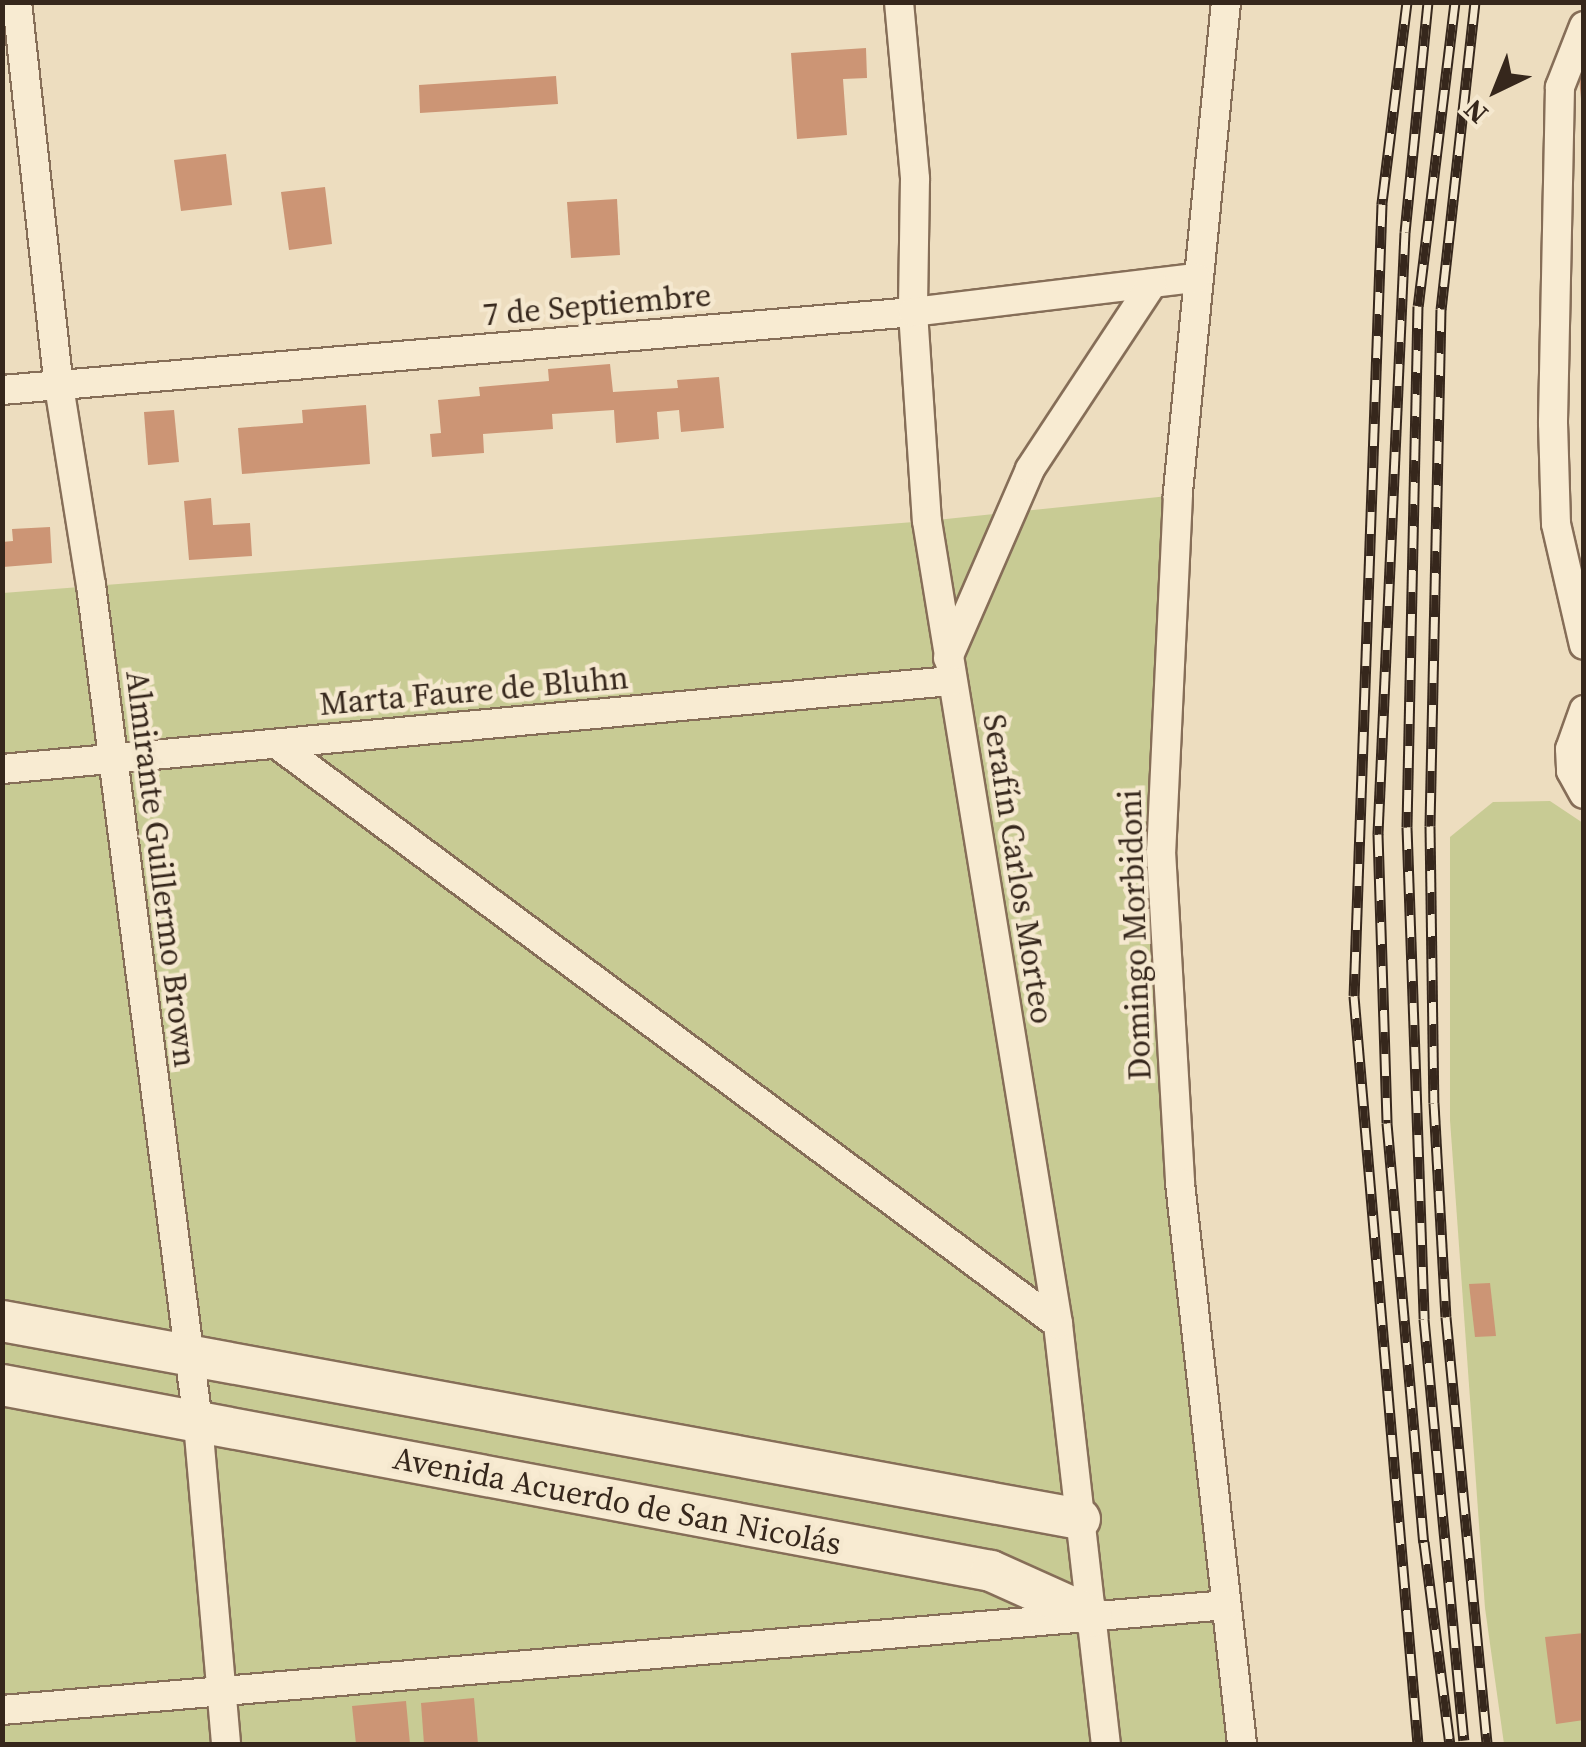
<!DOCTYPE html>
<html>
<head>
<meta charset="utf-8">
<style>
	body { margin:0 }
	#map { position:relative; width:1586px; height:1747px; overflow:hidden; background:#edddbf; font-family:"Source Serif 4",serif }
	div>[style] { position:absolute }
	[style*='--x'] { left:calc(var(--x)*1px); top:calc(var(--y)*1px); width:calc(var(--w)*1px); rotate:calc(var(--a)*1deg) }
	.green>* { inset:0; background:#c8cb94 }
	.building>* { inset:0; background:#cc9575 }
	.roads { filter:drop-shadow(2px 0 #866e58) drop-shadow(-2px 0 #866e58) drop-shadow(0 2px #866e58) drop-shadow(0 -2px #866e58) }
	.street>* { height:28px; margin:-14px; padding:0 14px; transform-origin:14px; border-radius:14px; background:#f8ebd2 }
	.secondary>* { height:40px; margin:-20px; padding:0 20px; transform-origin:20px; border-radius:20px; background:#f8ebd2 }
	.rail>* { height:11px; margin-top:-5.5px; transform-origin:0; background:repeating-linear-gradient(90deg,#f5e8cf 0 22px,#36271c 0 44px); box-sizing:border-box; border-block:2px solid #36271c }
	span { translate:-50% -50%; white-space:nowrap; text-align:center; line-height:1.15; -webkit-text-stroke:9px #f5e8cf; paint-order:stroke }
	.street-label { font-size:32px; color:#36271c }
	.frame { position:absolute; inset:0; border:5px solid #36271c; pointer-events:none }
	.north { position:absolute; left:1446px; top:40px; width:100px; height:100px; -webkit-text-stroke:8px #f5e8cf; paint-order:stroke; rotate:223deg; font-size:28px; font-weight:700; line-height:40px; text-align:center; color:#36271c }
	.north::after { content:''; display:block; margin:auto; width:35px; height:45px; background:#36271c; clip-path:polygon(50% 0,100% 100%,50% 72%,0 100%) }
</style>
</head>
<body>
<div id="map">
	<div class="green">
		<i style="clip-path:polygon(1178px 495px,1161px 852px,1242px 1744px,3px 1744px,3px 593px,927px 521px)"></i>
		<i style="clip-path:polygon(1550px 801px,1583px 823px,1583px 1744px,1504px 1744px,1485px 1608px,1450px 1120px,1450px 837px,1493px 802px)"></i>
	</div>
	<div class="building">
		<i style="clip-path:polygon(866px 48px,867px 78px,843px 79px,847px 135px,797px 139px,791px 53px)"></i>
		<i style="clip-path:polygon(1584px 66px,1584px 99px,1581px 99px,1578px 67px)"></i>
		<i style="clip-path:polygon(556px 76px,558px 104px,420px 113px,419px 85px)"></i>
		<i style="clip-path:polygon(226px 154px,232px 205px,181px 211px,174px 160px)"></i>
		<i style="clip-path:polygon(325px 187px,332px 244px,289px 250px,281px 192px)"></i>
		<i style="clip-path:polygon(617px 199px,620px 255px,571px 258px,567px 202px)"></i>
		<i style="clip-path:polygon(610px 364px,613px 392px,678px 388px,677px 380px,719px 377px,724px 428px,681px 432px,679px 410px,657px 412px,659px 439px,616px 443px,614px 410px,552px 414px,553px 429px,483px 434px,484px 453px,432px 457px,430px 434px,441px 433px,438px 400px,480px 396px,479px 387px,549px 381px,548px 369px)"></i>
		<i style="clip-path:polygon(366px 405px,370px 464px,242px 474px,238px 428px,303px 423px,302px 410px)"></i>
		<i style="clip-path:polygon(174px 410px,179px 462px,148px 465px,144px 412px)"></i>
		<i style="clip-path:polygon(211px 498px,213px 525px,250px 523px,252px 556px,189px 560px,184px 501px)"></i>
		<i style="clip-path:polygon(50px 527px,52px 563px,3px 567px,2px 542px,13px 541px,12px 529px)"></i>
		<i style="clip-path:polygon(1490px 1283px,1496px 1336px,1475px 1337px,1469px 1284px)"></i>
		<i style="clip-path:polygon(1584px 1633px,1584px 1720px,1556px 1724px,1545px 1637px)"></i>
		<i style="clip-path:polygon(474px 1698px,478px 1744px,424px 1744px,421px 1703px)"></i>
		<i style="clip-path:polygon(406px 1701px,410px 1744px,356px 1744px,352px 1706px)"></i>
	</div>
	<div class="roads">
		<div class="street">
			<i style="--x:17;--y:2;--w:386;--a:83.8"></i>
			<i style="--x:59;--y:386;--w:202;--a:80.9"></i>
			<i style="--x:91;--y:585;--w:845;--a:82.72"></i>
			<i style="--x:198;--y:1423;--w:322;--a:85"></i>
			<i style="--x:899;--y:2;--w:178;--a:84.8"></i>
			<i style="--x:915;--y:179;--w:133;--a:90.9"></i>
			<i style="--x:913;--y:312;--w:209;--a:86.2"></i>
			<i style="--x:927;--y:521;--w:814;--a:80.73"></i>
			<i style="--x:1058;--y:1324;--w:423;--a:83.5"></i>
			<i style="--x:1226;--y:2;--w:495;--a:95.6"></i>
			<i style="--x:1178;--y:495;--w:356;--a:92.7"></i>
			<i style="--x:1161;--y:851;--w:333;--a:86.7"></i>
			<i style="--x:1180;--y:1183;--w:564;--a:83.69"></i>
			<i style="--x:1584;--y:26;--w:66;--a:111.5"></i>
			<i style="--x:1560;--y:87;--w:336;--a:91.2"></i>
			<i style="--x:1553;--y:423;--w:101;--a:88.3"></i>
			<i style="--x:1556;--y:524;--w:124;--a:77"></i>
			<i style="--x:2;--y:390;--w:914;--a:-4.89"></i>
			<i style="--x:913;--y:312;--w:285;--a:-6.9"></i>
			<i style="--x:948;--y:658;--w:206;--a:-66.5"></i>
			<i style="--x:1030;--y:469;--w:222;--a:-56.6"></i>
			<i style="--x:1584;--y:710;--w:41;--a:109.7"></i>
			<i style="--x:1570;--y:749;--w:22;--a:87"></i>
			<i style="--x:1571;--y:771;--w:26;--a:61"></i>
			<i style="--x:278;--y:745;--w:971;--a:36.59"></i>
			<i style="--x:2;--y:769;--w:953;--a:-5.3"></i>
			<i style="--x:2;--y:1710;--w:1228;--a:-4.9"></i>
		</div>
		<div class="secondary">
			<i style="--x:2;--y:1321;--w:1096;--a:10.41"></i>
			<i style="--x:2;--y:1385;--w:1006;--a:10.65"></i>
			<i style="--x:991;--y:1571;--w:110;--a:24.2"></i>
		</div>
	</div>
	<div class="rail">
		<i style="--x:1407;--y:2;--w:204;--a:97.1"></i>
		<i style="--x:1382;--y:204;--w:792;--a:92.02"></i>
		<i style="--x:1354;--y:996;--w:751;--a:85.11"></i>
		<i style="--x:1428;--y:2;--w:231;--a:95.7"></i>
		<i style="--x:1405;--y:232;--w:603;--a:92.57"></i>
		<i style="--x:1378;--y:834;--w:289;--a:88.2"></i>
		<i style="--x:1387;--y:1123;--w:421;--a:85"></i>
		<i style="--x:1424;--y:1542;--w:204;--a:82.7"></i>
		<i style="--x:1455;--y:2;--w:306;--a:96.9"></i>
		<i style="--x:1418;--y:306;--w:521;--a:91.21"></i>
		<i style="--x:1407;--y:827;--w:492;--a:88"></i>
		<i style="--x:1424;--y:1319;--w:423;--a:84.6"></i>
		<i style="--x:1475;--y:2;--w:309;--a:96.3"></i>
		<i style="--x:1441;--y:309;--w:517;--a:91.22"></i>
		<i style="--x:1430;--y:826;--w:277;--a:89.2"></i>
		<i style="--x:1434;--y:1103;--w:214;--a:86.8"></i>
		<i style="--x:1446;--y:1317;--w:429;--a:84.5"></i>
	</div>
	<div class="street-label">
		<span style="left:597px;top:305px;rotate:-5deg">7 de Septiembre</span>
		<span style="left:474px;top:691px;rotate:-5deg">Marta Faure de Bluhn</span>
		<span style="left:161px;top:869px;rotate:83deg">Almirante Guillermo Brown</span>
		<span style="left:1018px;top:869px;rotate:81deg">Serafín Carlos Morteo</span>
		<span style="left:1135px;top:935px;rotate:-92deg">Domingo Morbidoni</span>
		<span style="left:617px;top:1501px;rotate:11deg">Avenida Acuerdo de San Nicolás</span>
	</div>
	<div class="frame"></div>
	<div class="north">N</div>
</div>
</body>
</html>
